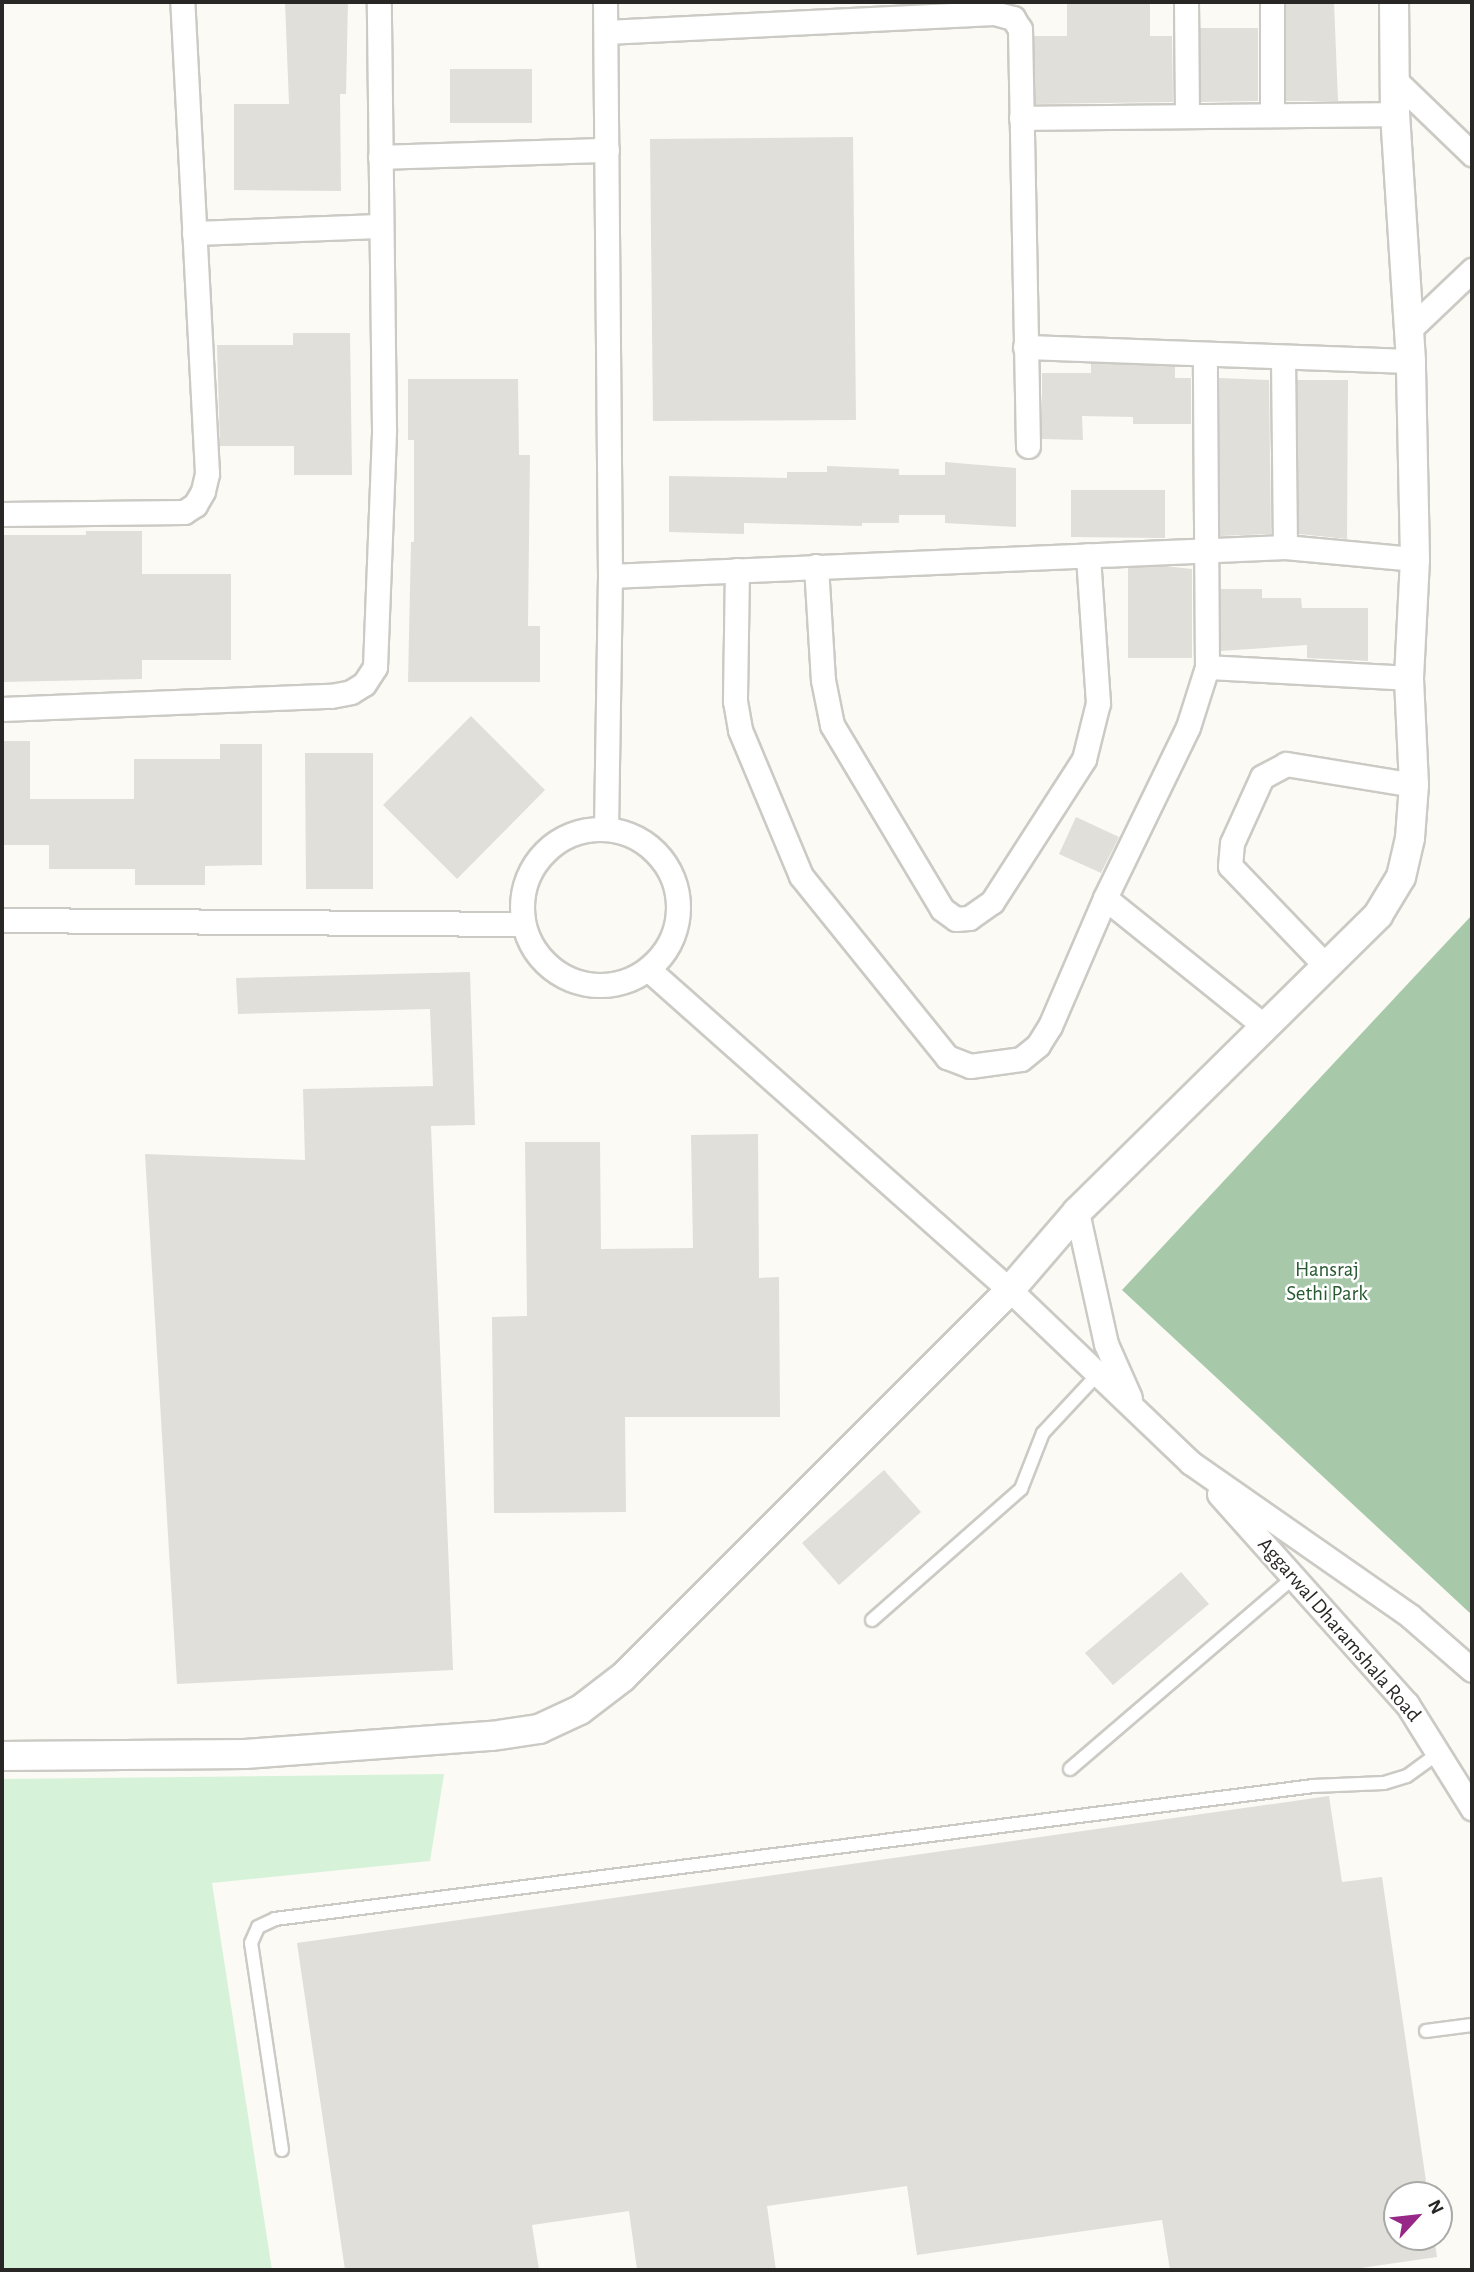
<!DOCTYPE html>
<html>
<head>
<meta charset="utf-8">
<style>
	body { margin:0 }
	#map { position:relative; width:1474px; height:2272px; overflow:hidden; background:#fcfaf4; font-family:"Alegreya Sans",sans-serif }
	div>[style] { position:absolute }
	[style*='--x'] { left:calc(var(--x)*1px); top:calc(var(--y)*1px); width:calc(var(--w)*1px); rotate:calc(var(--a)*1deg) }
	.green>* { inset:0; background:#d6f3d9 }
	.forest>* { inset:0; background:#a7c9aa }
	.building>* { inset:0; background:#e1dfda }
	.roads { filter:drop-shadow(2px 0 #cccac4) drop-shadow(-2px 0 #cccac4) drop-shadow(0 2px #cccac4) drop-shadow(0 -2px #cccac4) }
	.service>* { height:12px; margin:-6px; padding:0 6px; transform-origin:6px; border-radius:6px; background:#fff }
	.minor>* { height:23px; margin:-11.5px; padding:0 11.5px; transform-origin:11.5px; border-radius:11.5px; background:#fff }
	.minor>.ring { margin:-11.5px; padding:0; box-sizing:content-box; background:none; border:23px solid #fff; border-radius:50% }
	.tertiary>* { height:28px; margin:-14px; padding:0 14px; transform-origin:14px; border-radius:14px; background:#fff }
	span { translate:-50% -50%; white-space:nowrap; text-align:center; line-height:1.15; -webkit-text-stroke:5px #fff; paint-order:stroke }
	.park-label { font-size:21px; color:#285a31 }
	.street-label { font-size:21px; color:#282725 }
	.frame { position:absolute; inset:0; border:4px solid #282725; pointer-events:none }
	.north { position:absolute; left:1383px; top:2181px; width:70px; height:70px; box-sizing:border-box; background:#fff; border:2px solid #a9a9a8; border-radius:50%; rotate:63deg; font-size:19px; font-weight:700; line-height:28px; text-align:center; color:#282725 }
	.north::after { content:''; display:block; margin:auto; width:24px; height:32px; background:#972888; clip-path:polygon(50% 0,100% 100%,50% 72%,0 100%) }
</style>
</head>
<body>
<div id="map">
	<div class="green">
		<i style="clip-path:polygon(444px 1774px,430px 1861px,212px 1883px,272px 2270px,2px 2270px,2px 1779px)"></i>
	</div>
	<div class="forest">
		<i style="clip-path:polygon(1472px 915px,1472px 1615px,1122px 1290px)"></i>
	</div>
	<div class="building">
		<i style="clip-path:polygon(285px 2px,348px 2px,346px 94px,340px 94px,341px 191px,234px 190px,234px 104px,289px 104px)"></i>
		<i style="clip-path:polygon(1067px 2px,1150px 2px,1150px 36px,1172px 36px,1173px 102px,1035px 104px,1034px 36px,1067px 36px)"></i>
		<i style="clip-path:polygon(1286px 2px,1334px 2px,1338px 101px,1286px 101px)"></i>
		<i style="clip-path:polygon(1200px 28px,1258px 28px,1258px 101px,1201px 102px)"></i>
		<i style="clip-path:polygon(450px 69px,532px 69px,532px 123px,450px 123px)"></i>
		<i style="clip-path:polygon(853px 137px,856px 420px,653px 421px,650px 139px)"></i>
		<i style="clip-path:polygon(293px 333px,350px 333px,352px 475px,294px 475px,294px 446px,220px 446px,217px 345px,293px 345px)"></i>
		<i style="clip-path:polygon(1091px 363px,1175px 366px,1175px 378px,1191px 378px,1191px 424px,1133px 424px,1133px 417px,1082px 416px,1083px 440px,1042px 439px,1042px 373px,1091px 373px)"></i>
		<i style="clip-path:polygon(1219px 378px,1269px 380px,1271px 534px,1220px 536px)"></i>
		<i style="clip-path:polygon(408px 379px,518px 379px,519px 455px,530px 455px,528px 626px,540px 626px,540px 682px,408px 682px,411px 542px,414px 542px,414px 440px,408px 440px)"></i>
		<i style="clip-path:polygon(1297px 380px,1348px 380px,1347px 539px,1299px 534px)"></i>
		<i style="clip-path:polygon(945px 462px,1016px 468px,1016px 527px,945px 523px,945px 515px,899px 515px,899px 523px,862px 523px,862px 526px,744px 523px,744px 534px,669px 532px,669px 476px,787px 478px,787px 472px,827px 472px,827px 466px,899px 469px,899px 475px,945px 475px)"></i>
		<i style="clip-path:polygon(1071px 490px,1165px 490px,1165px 538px,1071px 537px)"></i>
		<i style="clip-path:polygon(86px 531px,142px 531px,142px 574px,231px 574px,231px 660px,142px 660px,142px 679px,2px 682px,2px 535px,86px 535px)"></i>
		<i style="clip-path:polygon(1165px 566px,1192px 569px,1192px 658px,1128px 658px,1128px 568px)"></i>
		<i style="clip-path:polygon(1221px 589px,1262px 589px,1262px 598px,1301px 598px,1302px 608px,1368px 608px,1368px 661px,1307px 658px,1307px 645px,1221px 651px)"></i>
		<i style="clip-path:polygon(471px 716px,545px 790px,457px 879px,383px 805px)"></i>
		<i style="clip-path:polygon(2px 741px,30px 741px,30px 799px,134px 799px,134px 759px,220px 759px,220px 744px,262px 744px,262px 865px,205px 866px,205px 885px,135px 885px,135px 869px,49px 869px,49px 845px,2px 845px)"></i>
		<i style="clip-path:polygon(305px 753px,373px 753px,373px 889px,306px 889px)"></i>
		<i style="clip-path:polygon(1076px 817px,1119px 837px,1101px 873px,1059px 854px)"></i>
		<i style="clip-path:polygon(470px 972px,475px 1125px,431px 1126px,453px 1670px,177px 1684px,145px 1154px,305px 1160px,303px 1089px,433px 1086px,430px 1009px,238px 1014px,236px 978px)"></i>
		<i style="clip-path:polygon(758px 1134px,759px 1278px,779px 1277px,780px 1417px,625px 1417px,626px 1512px,494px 1513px,492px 1317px,527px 1316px,525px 1142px,600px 1142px,601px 1249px,693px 1248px,691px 1135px)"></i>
		<i style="clip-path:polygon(884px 1470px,921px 1512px,839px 1585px,802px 1543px)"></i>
		<i style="clip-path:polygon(1181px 1572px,1209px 1604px,1113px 1685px,1085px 1653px)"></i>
		<i style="clip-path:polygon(1329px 1796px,1342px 1882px,1382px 1877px,1428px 2195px,1397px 2195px,1397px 2237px,1434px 2237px,1437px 2257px,1347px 2270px,1170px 2270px,1162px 2220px,917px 2255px,907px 2186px,767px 2206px,776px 2270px,637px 2270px,629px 2211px,532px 2225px,539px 2270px,345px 2270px,297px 1943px)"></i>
	</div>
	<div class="roads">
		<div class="service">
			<i style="--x:872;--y:1620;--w:198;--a:-41.3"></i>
			<i style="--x:1021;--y:1489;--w:60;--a:-68.6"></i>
			<i style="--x:1043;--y:1433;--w:81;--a:-47"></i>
			<i style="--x:1070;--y:1769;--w:295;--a:-40.6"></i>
			<i style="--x:1426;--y:2031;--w:46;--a:-7.4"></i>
			<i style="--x:282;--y:2150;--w:209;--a:-98.5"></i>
			<i style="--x:251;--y:1943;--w:17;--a:-66"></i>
			<i style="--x:258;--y:1927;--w:19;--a:-25"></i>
			<i style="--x:275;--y:1919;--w:1046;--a:-7.3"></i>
			<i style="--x:1313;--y:1786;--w:71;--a:-2.4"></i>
			<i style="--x:1384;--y:1783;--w:24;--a:-17"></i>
			<i style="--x:1407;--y:1776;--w:41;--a:-36"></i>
		</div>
		<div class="minor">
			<i style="--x:605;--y:2;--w:574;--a:89.5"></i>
			<i style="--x:610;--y:576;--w:252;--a:90.9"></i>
			<i style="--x:1186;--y:2;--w:111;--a:89.5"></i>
			<i style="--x:606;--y:32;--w:388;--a:-2.8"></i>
			<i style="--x:994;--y:13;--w:20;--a:15"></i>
			<i style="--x:1013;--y:18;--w:13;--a:58"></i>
			<i style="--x:1020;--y:29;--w:417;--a:88.9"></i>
			<i style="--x:1395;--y:80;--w:107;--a:43.9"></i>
			<i style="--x:1272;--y:113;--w:111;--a:-90"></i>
			<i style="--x:1021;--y:118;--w:374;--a:-0.6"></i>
			<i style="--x:380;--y:157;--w:227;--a:-1.8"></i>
			<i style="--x:194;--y:233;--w:186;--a:-2.2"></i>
			<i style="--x:1410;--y:329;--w:86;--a:-43.6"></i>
			<i style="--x:1025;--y:347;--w:386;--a:2.1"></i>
			<i style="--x:1283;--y:357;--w:190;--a:89.4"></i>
			<i style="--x:2;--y:514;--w:182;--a:-0.6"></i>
			<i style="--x:184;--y:512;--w:13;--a:-32"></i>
			<i style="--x:195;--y:505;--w:16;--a:-60"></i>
			<i style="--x:203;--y:491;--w:18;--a:-77"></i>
			<i style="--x:207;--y:473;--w:472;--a:-93"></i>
			<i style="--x:816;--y:566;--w:114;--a:86.5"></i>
			<i style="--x:823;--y:680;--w:46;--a:78.7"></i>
			<i style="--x:832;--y:725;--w:214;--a:59.1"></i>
			<i style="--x:942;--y:909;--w:17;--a:36"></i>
			<i style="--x:956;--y:919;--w:13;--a:-4"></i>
			<i style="--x:969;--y:918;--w:28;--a:-35"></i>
			<i style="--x:992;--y:902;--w:170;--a:-57.2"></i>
			<i style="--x:1084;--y:759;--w:58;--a:-76"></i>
			<i style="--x:1098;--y:703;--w:148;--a:-93.9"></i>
			<i style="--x:737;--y:570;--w:131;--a:90.9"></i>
			<i style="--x:735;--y:701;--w:29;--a:80"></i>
			<i style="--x:740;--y:730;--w:158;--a:67.3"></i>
			<i style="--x:801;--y:876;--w:233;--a:51.1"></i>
			<i style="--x:947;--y:1057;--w:25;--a:21"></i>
			<i style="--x:970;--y:1066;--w:51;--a:-7.8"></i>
			<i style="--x:1021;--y:1059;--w:22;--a:-39"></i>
			<i style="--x:1038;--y:1045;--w:22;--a:-58"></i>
			<i style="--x:1050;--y:1026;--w:139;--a:-66.7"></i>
			<i style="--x:1105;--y:898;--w:190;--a:-64.1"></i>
			<i style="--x:1188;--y:727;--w:63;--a:-72.4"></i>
			<i style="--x:1207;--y:667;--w:313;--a:-90.4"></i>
			<i style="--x:610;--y:576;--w:676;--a:-2.46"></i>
			<i style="--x:1285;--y:547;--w:131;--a:5.3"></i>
			<i style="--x:1207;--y:667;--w:202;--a:3.1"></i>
			<i style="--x:2;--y:709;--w:329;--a:-2.3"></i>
			<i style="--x:331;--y:696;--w:20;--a:-11"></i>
			<i style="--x:351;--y:692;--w:15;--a:-32"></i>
			<i style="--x:364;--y:684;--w:20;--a:-57"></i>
			<i style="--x:375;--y:667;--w:238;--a:-87.8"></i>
			<i style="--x:384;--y:429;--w:427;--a:-90.7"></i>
			<i class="ring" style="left:522px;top:829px;width:133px;height:133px"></i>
			<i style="--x:1105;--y:898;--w:203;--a:38.8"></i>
			<i style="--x:2;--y:920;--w:521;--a:0.44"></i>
			<i style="--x:1327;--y:967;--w:140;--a:-133.8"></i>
			<i style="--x:1230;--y:866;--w:23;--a:-85"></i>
			<i style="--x:1232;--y:843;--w:72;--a:-65.6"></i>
			<i style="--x:1262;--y:777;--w:27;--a:-28"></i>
			<i style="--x:1286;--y:764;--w:130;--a:9.3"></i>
			<i style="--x:648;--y:969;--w:484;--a:41.6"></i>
			<i style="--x:1010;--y:1290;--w:250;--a:43.7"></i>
			<i style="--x:1191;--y:1463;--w:267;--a:34.9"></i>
			<i style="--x:1410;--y:1616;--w:82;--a:41.1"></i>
			<i style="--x:1077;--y:1212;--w:135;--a:77.6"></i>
			<i style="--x:1106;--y:1344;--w:59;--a:66"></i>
			<i style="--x:1219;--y:1494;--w:282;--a:48.2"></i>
			<i style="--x:1407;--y:1704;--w:123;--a:58"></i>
		</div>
		<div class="tertiary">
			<i style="--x:2;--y:1756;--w:243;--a:-0.5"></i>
			<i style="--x:245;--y:1754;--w:248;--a:-4.2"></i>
			<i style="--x:492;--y:1736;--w:48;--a:-8.5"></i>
			<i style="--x:539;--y:1729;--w:45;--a:-24.9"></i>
			<i style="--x:580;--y:1710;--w:54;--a:-37.5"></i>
			<i style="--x:623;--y:1677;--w:547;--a:-45"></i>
			<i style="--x:1010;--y:1290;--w:103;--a:-49.3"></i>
			<i style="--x:1077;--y:1212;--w:423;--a:-44.6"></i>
			<i style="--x:1378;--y:915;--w:44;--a:-58.8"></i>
			<i style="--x:1401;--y:877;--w:40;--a:-77"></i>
			<i style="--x:1410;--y:838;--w:53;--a:-85.7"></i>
			<i style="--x:1414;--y:785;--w:107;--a:-92.7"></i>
			<i style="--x:1409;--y:678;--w:119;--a:-87.1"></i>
			<i style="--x:1415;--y:559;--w:198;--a:-91.2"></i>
			<i style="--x:1411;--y:361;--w:248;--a:-93.7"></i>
			<i style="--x:1395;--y:114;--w:112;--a:-90.5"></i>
		</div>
	</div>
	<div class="park-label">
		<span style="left:1327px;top:1282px">Hansraj<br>Sethi Park</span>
	</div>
	<div class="street-label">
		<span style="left:1339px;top:1630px;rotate:49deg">Aggarwal Dharamshala Road</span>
	</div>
	<div class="frame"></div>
	<div class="north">N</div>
</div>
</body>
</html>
